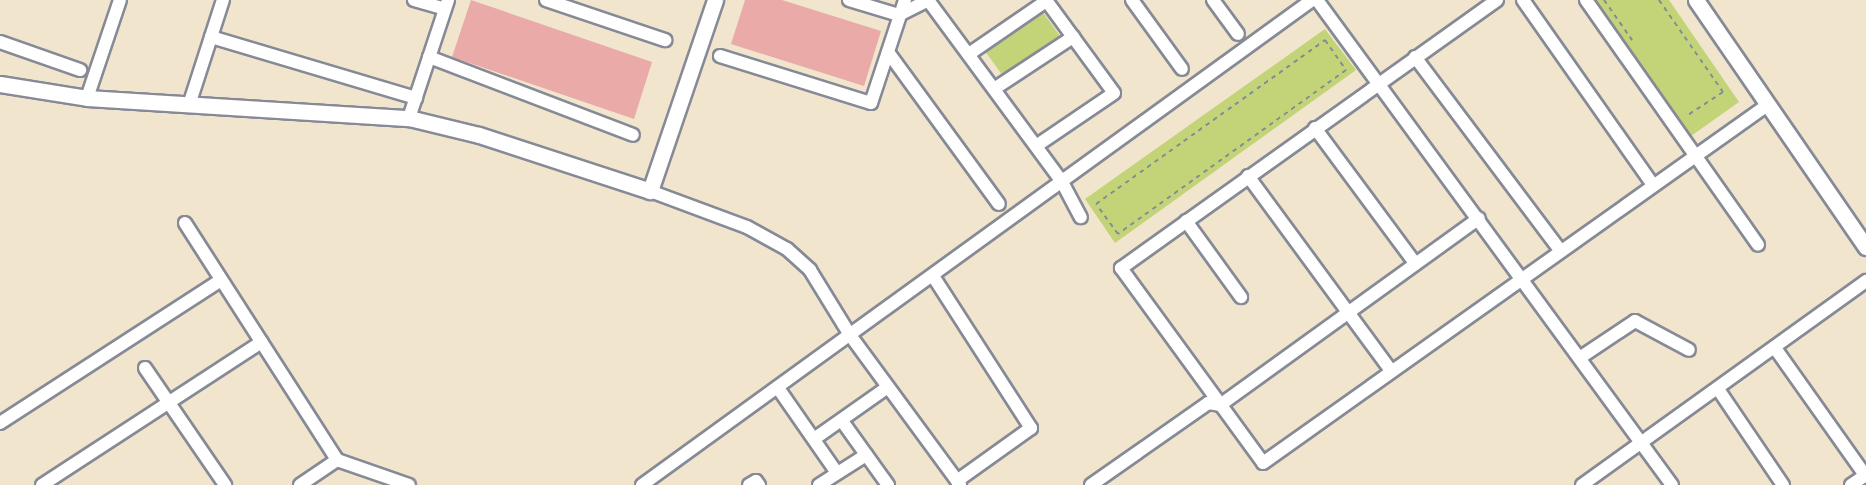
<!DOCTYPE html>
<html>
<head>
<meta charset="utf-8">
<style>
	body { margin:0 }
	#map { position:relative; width:1866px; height:485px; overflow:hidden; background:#f2e5cd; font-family:"Libre Caslon Text",serif }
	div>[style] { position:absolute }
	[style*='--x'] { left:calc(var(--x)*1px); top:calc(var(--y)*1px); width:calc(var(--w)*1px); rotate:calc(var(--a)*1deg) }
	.green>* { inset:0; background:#c2d477 }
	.building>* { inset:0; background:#e9aaa8 }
	.path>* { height:2px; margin-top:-1px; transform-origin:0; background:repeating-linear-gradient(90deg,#868a96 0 4.5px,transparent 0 9px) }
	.roads { filter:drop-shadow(2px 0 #868a96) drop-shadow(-2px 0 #868a96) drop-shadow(0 2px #868a96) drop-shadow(0 -2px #868a96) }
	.minor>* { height:12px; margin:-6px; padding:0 6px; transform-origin:6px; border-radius:6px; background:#fff }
	.tertiary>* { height:15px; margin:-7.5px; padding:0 7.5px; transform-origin:7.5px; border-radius:7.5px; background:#fff }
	span { translate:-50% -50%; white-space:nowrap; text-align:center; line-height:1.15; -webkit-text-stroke:4.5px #f6f6f2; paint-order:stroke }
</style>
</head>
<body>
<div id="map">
	<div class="green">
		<i style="clip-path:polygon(1595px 0,1669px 0,1739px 102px,1691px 136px)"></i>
		<i style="clip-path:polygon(1042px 11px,1060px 36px,1003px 76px,985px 51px)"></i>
		<i style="clip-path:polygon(1325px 29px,1356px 70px,1115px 243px,1085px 199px)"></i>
	</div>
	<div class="building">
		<i style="clip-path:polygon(471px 0,652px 62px,634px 119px,452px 57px)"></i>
		<i style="clip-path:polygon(745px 0,782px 0,881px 31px,864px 86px,731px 44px)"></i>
	</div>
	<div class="path">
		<i style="--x:1604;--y:0;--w:49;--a:55"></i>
		<i style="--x:1659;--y:0;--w:112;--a:55.2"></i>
		<i style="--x:1723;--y:92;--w:45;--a:146.7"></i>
		<i style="--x:1325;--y:40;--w:37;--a:55"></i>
		<i style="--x:1346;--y:70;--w:281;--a:144.3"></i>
		<i style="--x:1118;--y:234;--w:37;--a:-126"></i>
		<i style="--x:1096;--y:204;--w:282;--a:-35.6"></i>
	</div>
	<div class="roads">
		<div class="minor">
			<i style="--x:414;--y:0;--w:32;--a:16"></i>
			<i style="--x:546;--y:0;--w:126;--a:18.6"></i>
			<i style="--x:849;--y:0;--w:52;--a:16.7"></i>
			<i style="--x:899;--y:15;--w:34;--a:-27"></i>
			<i style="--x:928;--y:0;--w:226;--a:53.6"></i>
			<i style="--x:1062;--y:182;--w:40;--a:62"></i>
			<i style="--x:1132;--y:0;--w:85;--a:54.1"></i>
			<i style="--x:1213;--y:0;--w:42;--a:53.7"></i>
			<i style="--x:1317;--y:0;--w:601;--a:53.8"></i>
			<i style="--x:1497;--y:0;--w:462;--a:144.5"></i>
			<i style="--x:1121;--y:268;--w:241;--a:53.9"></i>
			<i style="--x:1263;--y:463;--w:620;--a:-35.36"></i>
			<i style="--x:1523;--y:0;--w:226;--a:54.9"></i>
			<i style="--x:1586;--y:0;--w:299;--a:54.9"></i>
			<i style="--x:211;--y:37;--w:214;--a:16.6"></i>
			<i style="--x:0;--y:42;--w:85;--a:19.3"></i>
			<i style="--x:888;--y:52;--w:188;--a:53.9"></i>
			<i style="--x:969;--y:54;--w:93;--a:-34.5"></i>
			<i style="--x:720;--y:56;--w:158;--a:17.3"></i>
			<i style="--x:871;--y:103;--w:108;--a:-71.7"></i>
			<i style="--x:429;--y:57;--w:218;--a:20.9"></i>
			<i style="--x:1415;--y:57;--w:241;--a:53.1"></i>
			<i style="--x:994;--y:89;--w:95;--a:-33.4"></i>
			<i style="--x:87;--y:98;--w:103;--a:-71.4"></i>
			<i style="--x:190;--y:102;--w:107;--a:-72.1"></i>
			<i style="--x:409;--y:118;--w:124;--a:-71.7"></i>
			<i style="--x:1315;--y:128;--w:168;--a:53.5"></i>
			<i style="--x:1036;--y:146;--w:94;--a:-34.2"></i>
			<i style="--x:1114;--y:93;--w:115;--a:-126.2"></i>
			<i style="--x:1248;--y:176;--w:242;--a:53.7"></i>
			<i style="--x:650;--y:191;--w:103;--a:20.4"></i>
			<i style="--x:747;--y:227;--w:46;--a:28.8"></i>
			<i style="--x:787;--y:249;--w:31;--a:42"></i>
			<i style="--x:810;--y:270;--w:76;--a:58.4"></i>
			<i style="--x:850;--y:335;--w:186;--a:53.7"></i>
			<i style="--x:1186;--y:221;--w:94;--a:54.1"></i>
			<i style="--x:185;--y:223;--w:282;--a:57.3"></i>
			<i style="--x:933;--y:276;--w:181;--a:57.2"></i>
			<i style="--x:1031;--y:428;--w:91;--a:144.4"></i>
			<i style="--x:1775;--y:348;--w:156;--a:54.7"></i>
			<i style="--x:1581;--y:357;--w:65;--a:-33.7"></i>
			<i style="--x:1635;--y:321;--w:61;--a:28.2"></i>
			<i style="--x:145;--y:368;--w:142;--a:55.6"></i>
			<i style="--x:778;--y:388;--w:103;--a:55.2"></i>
			<i style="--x:1718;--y:389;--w:116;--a:55.9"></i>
			<i style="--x:842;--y:421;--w:79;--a:54.3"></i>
			<i style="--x:0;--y:423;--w:263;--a:-32.9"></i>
			<i style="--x:814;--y:439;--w:90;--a:-35.1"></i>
			<i style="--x:42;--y:485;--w:262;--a:-33.1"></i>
			<i style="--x:300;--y:485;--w:45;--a:-34"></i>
			<i style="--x:337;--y:460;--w:76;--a:19.1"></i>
			<i style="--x:642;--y:485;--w:827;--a:-35.9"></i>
			<i style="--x:749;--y:485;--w:8;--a:-30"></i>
			<i style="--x:756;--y:481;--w:5;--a:53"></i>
			<i style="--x:819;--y:485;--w:56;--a:-32.6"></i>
			<i style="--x:1091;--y:485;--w:143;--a:-35"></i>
			<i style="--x:1208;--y:403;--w:12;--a:9"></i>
			<i style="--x:1220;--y:405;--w:319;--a:-35.8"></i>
			<i style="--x:1582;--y:485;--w:350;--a:-35.7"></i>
			<i style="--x:1851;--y:485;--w:18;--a:-34"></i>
		</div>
		<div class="tertiary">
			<i style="--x:1696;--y:0;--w:300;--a:55.5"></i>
			<i style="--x:0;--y:84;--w:88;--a:9.1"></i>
			<i style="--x:87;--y:98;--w:323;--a:3.6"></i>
			<i style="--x:409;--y:118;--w:72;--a:13.7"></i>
			<i style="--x:479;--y:135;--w:180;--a:18.1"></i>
			<i style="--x:650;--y:191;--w:202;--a:-71.2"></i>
		</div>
	</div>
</div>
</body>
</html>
